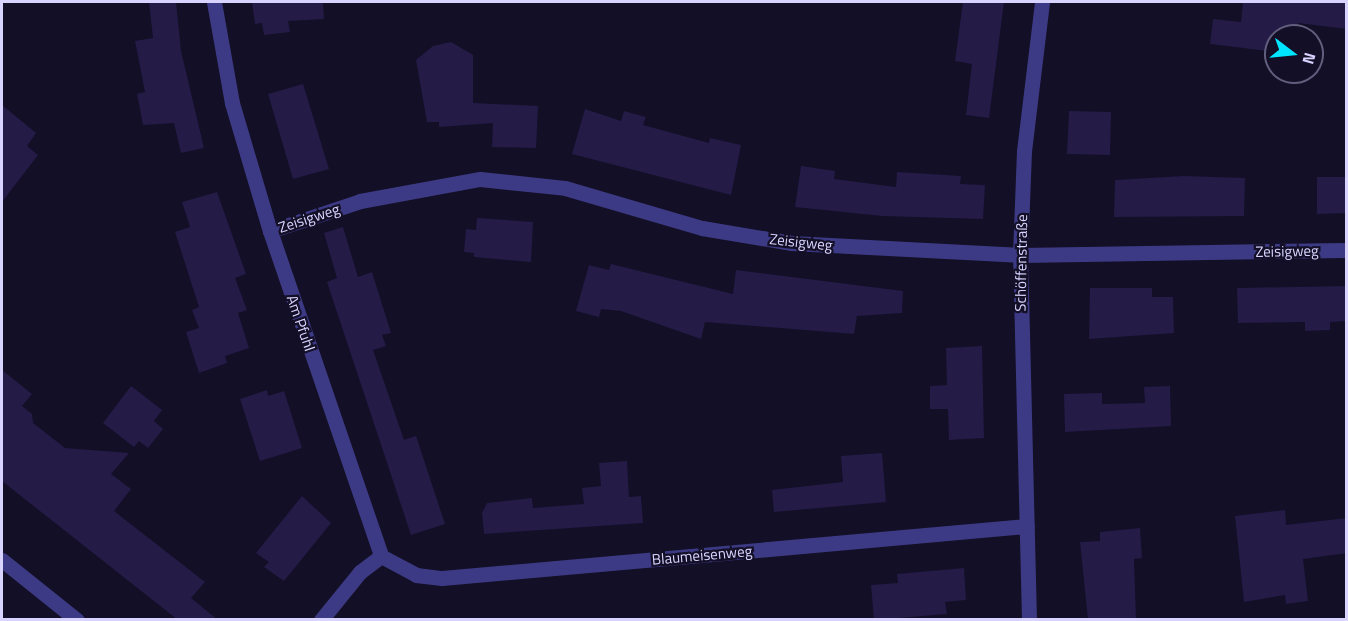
<!DOCTYPE html>
<html>
<head>
<meta charset="utf-8">
<style>
	body { margin:0 }
	#map { position:relative; width:1348px; height:621px; overflow:hidden; background:#130f26; font-family:"Titillium Web",sans-serif }
	div>[style] { position:absolute }
	[style*='--x'] { left:calc(var(--x)*1px); top:calc(var(--y)*1px); width:calc(var(--w)*1px); rotate:calc(var(--a)*1deg) }
	.building>* { inset:0; background:#241b47 }
	.minor>* { height:15px; margin:-7.5px; padding:0 7.5px; transform-origin:7.5px; border-radius:7.5px; background:#3d3a85 }
	span { translate:-50% -50%; white-space:nowrap; text-align:center; line-height:1.15; -webkit-text-stroke:4.5px #130f26; paint-order:stroke }
	.street-label { font-size:15px; color:#d9d4ff }
	.frame { position:absolute; inset:0; border:3px solid #d9d4ff; pointer-events:none }
	.north { position:absolute; left:1264px; top:24px; width:60px; height:60px; box-sizing:border-box; background:#130f26; border:2px solid #625e7d; border-radius:50%; rotate:106deg; font-size:16px; font-weight:700; line-height:24px; text-align:center; color:#d9d4ff }
	.north::after { content:''; display:block; margin:auto; width:21px; height:27px; background:#00e5ff; clip-path:polygon(50% 0,100% 100%,50% 72%,0 100%) }
</style>
</head>
<body>
<div id="map">
	<div class="building">
		<i style="clip-path:polygon(149px 2px,176px 2px,181px 51px,204px 148px,181px 153px,174px 123px,143px 125px,137px 94px,145px 92px,135px 41px,153px 38px)"></i>
		<i style="clip-path:polygon(252px 2px,323px 2px,324px 19px,288px 21px,290px 32px,264px 35px,262px 23px,255px 24px)"></i>
		<i style="clip-path:polygon(963px 2px,1004px 2px,989px 118px,966px 115px,972px 64px,955px 61px)"></i>
		<i style="clip-path:polygon(1243px 2px,1347px 2px,1347px 29px,1298px 23px,1297px 36px,1276px 36px,1276px 52px,1210px 44px,1213px 19px,1241px 22px)"></i>
		<i style="clip-path:polygon(451px 42px,473px 55px,473px 103px,538px 106px,536px 148px,492px 147px,493px 123px,439px 127px,439px 122px,427px 122px,416px 60px,433px 46px)"></i>
		<i style="clip-path:polygon(303px 84px,329px 169px,293px 179px,268px 94px)"></i>
		<i style="clip-path:polygon(2px 105px,36px 133px,27px 146px,38px 155px,2px 202px)"></i>
		<i style="clip-path:polygon(585px 109px,621px 121px,624px 111px,646px 117px,643px 125px,709px 143px,710px 138px,741px 145px,731px 195px,572px 154px)"></i>
		<i style="clip-path:polygon(1069px 111px,1111px 112px,1110px 155px,1067px 154px)"></i>
		<i style="clip-path:polygon(801px 166px,835px 171px,834px 179px,896px 187px,897px 172px,961px 176px,960px 184px,985px 185px,983px 219px,882px 216px,795px 207px)"></i>
		<i style="clip-path:polygon(1184px 176px,1245px 178px,1244px 216px,1114px 217px,1115px 180px)"></i>
		<i style="clip-path:polygon(1317px 177px,1347px 177px,1347px 213px,1317px 214px)"></i>
		<i style="clip-path:polygon(217px 192px,246px 274px,235px 278px,247px 310px,238px 313px,249px 348px,225px 356px,227px 363px,199px 373px,186px 332px,199px 328px,192px 310px,199px 307px,175px 232px,190px 227px,182px 202px)"></i>
		<i style="clip-path:polygon(477px 218px,533px 222px,531px 262px,474px 257px,474px 253px,464px 252px,466px 229px,476px 230px)"></i>
		<i style="clip-path:polygon(343px 227px,358px 277px,372px 272px,391px 333px,382px 335px,386px 346px,373px 350px,404px 440px,416px 436px,445px 524px,411px 535px,327px 282px,337px 278px,324px 233px)"></i>
		<i style="clip-path:polygon(611px 264px,733px 294px,736px 270px,903px 291px,902px 313px,857px 316px,854px 334px,705px 322px,701px 339px,621px 311px,601px 309px,599px 317px,576px 311px,589px 265px,609px 270px)"></i>
		<i style="clip-path:polygon(1347px 286px,1347px 321px,1330px 322px,1330px 330px,1305px 331px,1305px 322px,1238px 323px,1237px 288px)"></i>
		<i style="clip-path:polygon(1090px 288px,1152px 288px,1152px 297px,1173px 297px,1174px 333px,1089px 339px)"></i>
		<i style="clip-path:polygon(982px 346px,984px 438px,949px 440px,948px 409px,930px 409px,930px 386px,947px 385px,946px 348px)"></i>
		<i style="clip-path:polygon(2px 370px,32px 394px,22px 406px,32px 414px,33px 423px,65px 448px,129px 453px,111px 474px,131px 489px,114px 511px,205px 582px,191px 598px,218px 620px,178px 620px,2px 481px)"></i>
		<i style="clip-path:polygon(131px 386px,162px 410px,154px 421px,163px 429px,148px 448px,139px 441px,134px 447px,103px 423px)"></i>
		<i style="clip-path:polygon(1170px 386px,1171px 426px,1065px 432px,1064px 394px,1102px 393px,1102px 404px,1145px 403px,1144px 387px)"></i>
		<i style="clip-path:polygon(267px 390px,268px 396px,284px 391px,302px 448px,260px 461px,240px 399px)"></i>
		<i style="clip-path:polygon(882px 453px,886px 502px,774px 512px,772px 490px,843px 482px,841px 456px)"></i>
		<i style="clip-path:polygon(627px 461px,629px 497px,641px 496px,643px 523px,484px 534px,482px 513px,487px 503px,532px 498px,533px 508px,584px 504px,582px 488px,601px 486px,599px 463px)"></i>
		<i style="clip-path:polygon(302px 496px,331px 523px,284px 581px,264px 567px,269px 562px,256px 553px)"></i>
		<i style="clip-path:polygon(1285px 510px,1286px 525px,1347px 518px,1347px 553px,1303px 559px,1308px 601px,1286px 604px,1285px 595px,1244px 602px,1235px 516px)"></i>
		<i style="clip-path:polygon(1140px 528px,1142px 558px,1134px 559px,1136px 620px,1088px 620px,1080px 542px,1100px 541px,1100px 532px)"></i>
		<i style="clip-path:polygon(964px 568px,966px 600px,945px 602px,947px 614px,874px 620px,871px 585px,898px 583px,897px 574px)"></i>
	</div>
	<div class="minor">
		<i style="--x:214;--y:2;--w:103;--a:79.9"></i>
		<i style="--x:232;--y:103;--w:134;--a:73.5"></i>
		<i style="--x:270;--y:231;--w:343;--a:71.1"></i>
		<i style="--x:270;--y:231;--w:95;--a:-18.4"></i>
		<i style="--x:360;--y:201;--w:122;--a:-10.4"></i>
		<i style="--x:480;--y:179;--w:85;--a:6"></i>
		<i style="--x:565;--y:188;--w:143;--a:16.3"></i>
		<i style="--x:702;--y:228;--w:91;--a:9.5"></i>
		<i style="--x:792;--y:243;--w:228;--a:3"></i>
		<i style="--x:1020;--y:255;--w:326;--a:-0.9"></i>
		<i style="--x:381;--y:556;--w:40;--a:28"></i>
		<i style="--x:416;--y:575;--w:26;--a:7"></i>
		<i style="--x:442;--y:578;--w:587;--a:-5.08"></i>
		<i style="--x:2;--y:560;--w:96;--a:38.7"></i>
		<i style="--x:321;--y:620;--w:62;--a:-50.9"></i>
		<i style="--x:360;--y:572;--w:26;--a:-37"></i>
		<i style="--x:1029;--y:620;--w:365;--a:-91.4"></i>
		<i style="--x:1020;--y:255;--w:104;--a:-87.8"></i>
		<i style="--x:1024;--y:151;--w:150;--a:-83.1"></i>
	</div>
	<div class="street-label">
		<span style="left:309px;top:218px;rotate:-18deg">Zeisigweg</span>
		<span style="left:801px;top:242px;rotate:6deg">Zeisigweg</span>
		<span style="left:1287px;top:251px;rotate:-1deg">Zeisigweg</span>
		<span style="left:1021px;top:263px;rotate:-89deg">Schöffenstraße</span>
		<span style="left:301px;top:323px;rotate:71deg">Am Pfuhl</span>
		<span style="left:702px;top:555px;rotate:-5deg">Blaumeisenweg</span>
	</div>
	<div class="frame"></div>
	<div class="north">N</div>
</div>
</body>
</html>
